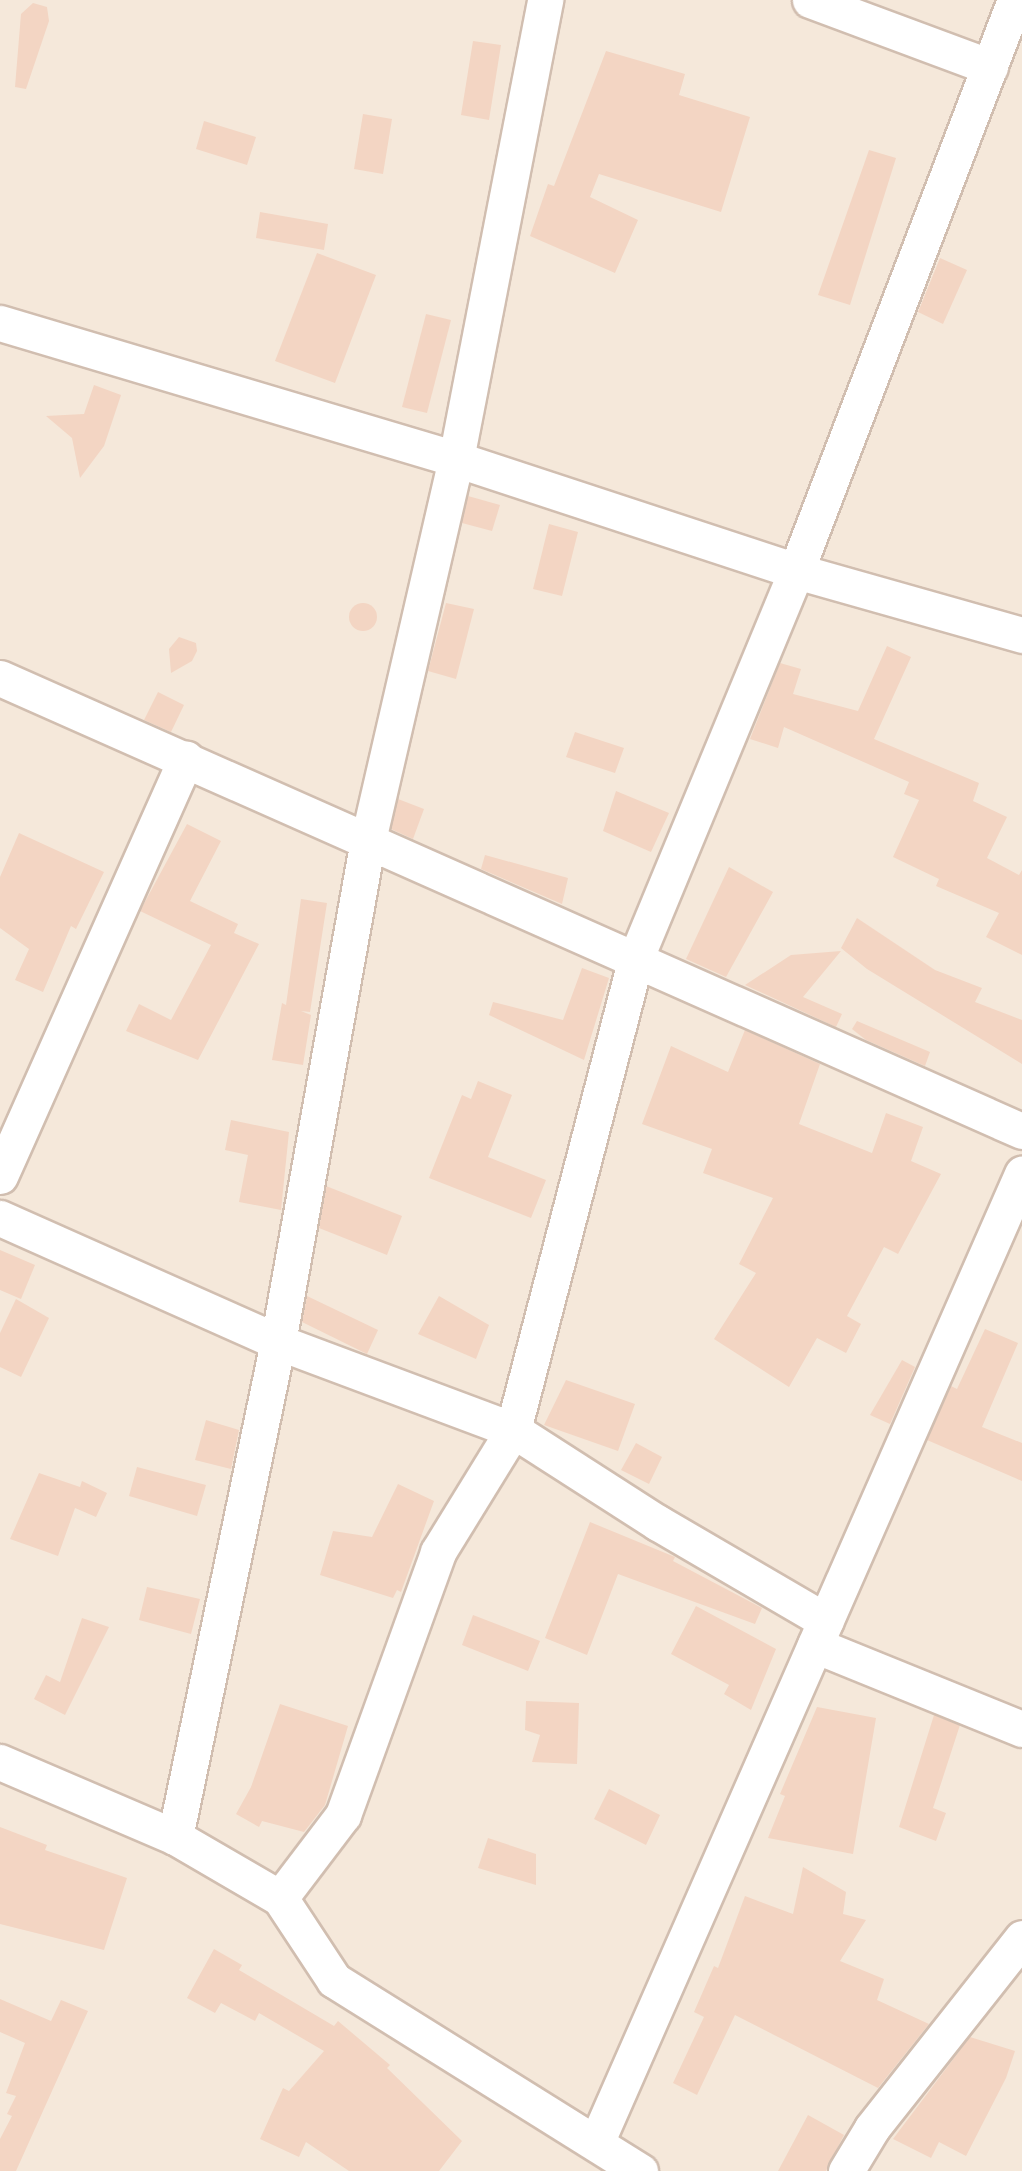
<!DOCTYPE html>
<html>
<head>
<meta charset="utf-8">
<style>
	body { margin:0 }
	#map { position:relative; width:1022px; height:2171px; overflow:hidden; background:#fdf6ec; font-family:"Titillium Web",sans-serif }
	div>[style] { position:absolute }
	[style*='--x'] { left:calc(var(--x)*1px); top:calc(var(--y)*1px); width:calc(var(--w)*1px); rotate:calc(var(--a)*1deg) }
	.residential>* { inset:0; background:#f5e8da }
	.building>* { inset:0; background:#f3d5c3 }
	.round { border-radius:50% }
	.roads { filter:drop-shadow(2px 0 #d1beb0) drop-shadow(-2px 0 #d1beb0) drop-shadow(0 2px #d1beb0) drop-shadow(0 -2px #d1beb0) }
	.minor>* { height:35px; margin:-17.5px; padding:0 17.5px; transform-origin:17.5px; border-radius:17.5px; background:#fff }
	span { translate:-50% -50%; white-space:nowrap; text-align:center; line-height:1.15; -webkit-text-stroke:5px #fffaf3; paint-order:stroke }
</style>
</head>
<body>
<div id="map">
	<div class="residential">
		<i style="clip-path:polygon(0 0,1022px 0,1022px 2171px,0 2171px)"></i>
	</div>
	<div class="building">
		<i style="clip-path:polygon(33px 3px,47px 7px,49px 21px,26px 89px,15px 87px,21px 14px)"></i>
		<i style="clip-path:polygon(473px 41px,501px 45px,489px 120px,461px 115px)"></i>
		<i style="clip-path:polygon(606px 51px,685px 74px,679px 95px,750px 117px,721px 212px,599px 174px,590px 197px,638px 220px,615px 273px,530px 236px,548px 184px,554px 186px)"></i>
		<i style="clip-path:polygon(363px 114px,392px 119px,383px 174px,354px 169px)"></i>
		<i style="clip-path:polygon(204px 121px,256px 137px,247px 165px,196px 149px)"></i>
		<i style="clip-path:polygon(869px 150px,896px 158px,850px 305px,818px 295px)"></i>
		<i style="clip-path:polygon(260px 212px,328px 224px,324px 250px,256px 238px)"></i>
		<i style="clip-path:polygon(317px 253px,376px 275px,335px 383px,275px 361px)"></i>
		<i style="clip-path:polygon(940px 258px,967px 270px,943px 324px,918px 312px)"></i>
		<i style="clip-path:polygon(426px 314px,451px 320px,427px 413px,402px 407px)"></i>
		<i style="clip-path:polygon(94px 385px,121px 395px,104px 446px,80px 478px,72px 438px,46px 416px,84px 414px)"></i>
		<i style="clip-path:polygon(468px 496px,500px 505px,492px 531px,462px 523px)"></i>
		<i style="clip-path:polygon(549px 524px,578px 532px,562px 596px,533px 589px)"></i>
		<i class="round" style="left:349px;top:603px;width:28px;height:28px"></i>
		<i style="clip-path:polygon(446px 603px,474px 609px,456px 679px,428px 671px)"></i>
		<i style="clip-path:polygon(179px 637px,196px 643px,197px 651px,192px 661px,171px 673px,169px 649px)"></i>
		<i style="clip-path:polygon(887px 646px,911px 657px,874px 739px,979px 783px,973px 801px,1007px 817px,987px 858px,1019px 875px,1022px 870px,1022px 955px,986px 937px,999px 913px,936px 886px,939px 879px,893px 857px,919px 800px,904px 794px,909px 782px,784px 727px,778px 748px,750px 739px,780px 663px,801px 669px,793px 694px,858px 711px)"></i>
		<i style="clip-path:polygon(158px 692px,184px 705px,171px 732px,144px 720px)"></i>
		<i style="clip-path:polygon(575px 732px,624px 748px,615px 773px,566px 757px)"></i>
		<i style="clip-path:polygon(616px 791px,669px 813px,651px 852px,603px 831px)"></i>
		<i style="clip-path:polygon(398px 799px,424px 809px,413px 839px,391px 829px)"></i>
		<i style="clip-path:polygon(187px 824px,221px 841px,190px 901px,238px 924px,234px 933px,259px 944px,198px 1060px,126px 1031px,139px 1004px,171px 1020px,211px 945px,140px 911px)"></i>
		<i style="clip-path:polygon(19px 833px,104px 872px,76px 929px,71px 926px,43px 992px,15px 980px,29px 949px,0 928px,0 877px)"></i>
		<i style="clip-path:polygon(485px 855px,568px 878px,562px 904px,481px 869px)"></i>
		<i style="clip-path:polygon(729px 867px,773px 892px,726px 977px,686px 959px)"></i>
		<i style="clip-path:polygon(301px 899px,327px 903px,310px 1012px,301px 1011px,311px 1015px,303px 1065px,272px 1060px,282px 1003px,286px 1005px)"></i>
		<i style="clip-path:polygon(857px 918px,935px 970px,982px 988px,975px 1002px,1022px 1020px,1022px 1064px,867px 969px,841px 948px)"></i>
		<i style="clip-path:polygon(841px 951px,803px 997px,842px 1014px,836px 1027px,745px 985px,791px 955px)"></i>
		<i style="clip-path:polygon(582px 968px,609px 978px,584px 1060px,489px 1015px,493px 1002px,563px 1020px)"></i>
		<i style="clip-path:polygon(857px 1021px,930px 1052px,925px 1066px,866px 1040px,852px 1029px)"></i>
		<i style="clip-path:polygon(745px 1030px,820px 1064px,799px 1124px,872px 1153px,886px 1113px,923px 1127px,911px 1161px,941px 1174px,898px 1254px,884px 1247px,847px 1316px,861px 1324px,846px 1353px,817px 1338px,789px 1387px,714px 1339px,756px 1273px,739px 1264px,773px 1198px,703px 1173px,712px 1149px,642px 1124px,671px 1046px,728px 1072px)"></i>
		<i style="clip-path:polygon(478px 1081px,512px 1095px,488px 1157px,546px 1180px,531px 1218px,429px 1178px,462px 1095px,471px 1099px)"></i>
		<i style="clip-path:polygon(231px 1120px,289px 1132px,281px 1210px,239px 1202px,248px 1155px,225px 1150px)"></i>
		<i style="clip-path:polygon(326px 1186px,402px 1216px,387px 1255px,319px 1228px)"></i>
		<i style="clip-path:polygon(0 1250px,35px 1265px,21px 1299px,0 1290px)"></i>
		<i style="clip-path:polygon(307px 1296px,378px 1330px,367px 1354px,302px 1322px)"></i>
		<i style="clip-path:polygon(439px 1296px,489px 1325px,476px 1359px,418px 1334px)"></i>
		<i style="clip-path:polygon(16px 1299px,49px 1318px,21px 1377px,0 1367px,0 1333px)"></i>
		<i style="clip-path:polygon(985px 1329px,1018px 1343px,982px 1427px,1022px 1443px,1022px 1481px,927px 1440px,951px 1386px,957px 1389px)"></i>
		<i style="clip-path:polygon(902px 1360px,915px 1367px,890px 1424px,870px 1415px)"></i>
		<i style="clip-path:polygon(566px 1380px,635px 1404px,618px 1451px,544px 1425px)"></i>
		<i style="clip-path:polygon(206px 1420px,239px 1430px,231px 1469px,195px 1460px)"></i>
		<i style="clip-path:polygon(636px 1443px,662px 1457px,649px 1484px,621px 1470px)"></i>
		<i style="clip-path:polygon(137px 1467px,206px 1485px,197px 1516px,129px 1496px)"></i>
		<i style="clip-path:polygon(39px 1473px,80px 1487px,82px 1481px,107px 1493px,96px 1517px,75px 1508px,58px 1556px,10px 1539px)"></i>
		<i style="clip-path:polygon(398px 1484px,434px 1501px,401px 1592px,397px 1590px,393px 1598px,320px 1575px,333px 1531px,372px 1537px)"></i>
		<i style="clip-path:polygon(590px 1522px,675px 1557px,673px 1561px,762px 1608px,755px 1624px,618px 1574px,587px 1655px,545px 1638px)"></i>
		<i style="clip-path:polygon(147px 1587px,200px 1599px,191px 1634px,139px 1620px)"></i>
		<i style="clip-path:polygon(696px 1606px,776px 1649px,751px 1710px,724px 1694px,729px 1685px,671px 1654px)"></i>
		<i style="clip-path:polygon(473px 1615px,540px 1641px,528px 1671px,462px 1645px)"></i>
		<i style="clip-path:polygon(82px 1618px,109px 1627px,65px 1715px,34px 1699px,46px 1675px,60px 1682px)"></i>
		<i style="clip-path:polygon(526px 1701px,579px 1703px,577px 1764px,532px 1762px,540px 1735px,525px 1730px)"></i>
		<i style="clip-path:polygon(280px 1704px,348px 1726px,325px 1805px,304px 1832px,262px 1821px,259px 1827px,236px 1814px,251px 1787px)"></i>
		<i style="clip-path:polygon(817px 1707px,876px 1718px,853px 1854px,768px 1838px,785px 1796px,780px 1794px)"></i>
		<i style="clip-path:polygon(934px 1715px,960px 1725px,933px 1808px,946px 1813px,936px 1841px,899px 1827px)"></i>
		<i style="clip-path:polygon(609px 1789px,660px 1815px,646px 1845px,594px 1819px)"></i>
		<i style="clip-path:polygon(0 1827px,47px 1845px,45px 1850px,127px 1878px,104px 1950px,0 1924px)"></i>
		<i style="clip-path:polygon(488px 1838px,536px 1854px,536px 1885px,478px 1868px)"></i>
		<i style="clip-path:polygon(803px 1867px,846px 1892px,843px 1914px,866px 1920px,840px 1961px,884px 1979px,877px 2000px,929px 2024px,878px 2088px,735px 2015px,697px 2095px,673px 2083px,704px 2017px,694px 2012px,714px 1966px,718px 1968px,745px 1896px,793px 1914px)"></i>
		<i style="clip-path:polygon(214px 1949px,242px 1965px,239px 1970px,334px 2026px,338px 2021px,390px 2065px,387px 2068px,462px 2141px,439px 2171px,349px 2171px,306px 2142px,299px 2157px,260px 2139px,283px 2088px,289px 2091px,324px 2051px,259px 2013px,255px 2021px,221px 2003px,215px 2013px,187px 1998px)"></i>
		<i style="clip-path:polygon(0 1999px,51px 2021px,61px 2000px,88px 2011px,16px 2171px,0 2171px,0 2139px,12px 2116px,7px 2114px,16px 2096px,6px 2093px,25px 2043px,0 2032px)"></i>
		<i style="clip-path:polygon(970px 2037px,1015px 2051px,1006px 2078px,966px 2156px,939px 2142px,931px 2158px,893px 2139px)"></i>
		<i style="clip-path:polygon(808px 2115px,844px 2135px,826px 2171px,778px 2171px)"></i>
	</div>
	<div class="roads">
		<div class="minor">
			<i style="--x:810;--y:0;--w:192;--a:20.4"></i>
			<i style="--x:0;--y:323;--w:476;--a:16.6"></i>
			<i style="--x:456;--y:459;--w:358;--a:18.2"></i>
			<i style="--x:796;--y:571;--w:235;--a:15.8"></i>
			<i style="--x:0;--y:678;--w:1118;--a:23.91"></i>
			<i style="--x:0;--y:1176;--w:457;--a:-66"></i>
			<i style="--x:0;--y:1218;--w:304;--a:24"></i>
			<i style="--x:278;--y:1342;--w:251;--a:20.5"></i>
			<i style="--x:513;--y:1430;--w:172;--a:32.7"></i>
			<i style="--x:658;--y:1523;--w:194;--a:30.3"></i>
			<i style="--x:815;--y:1645;--w:223;--a:22.1"></i>
			<i style="--x:0;--y:1762;--w:190;--a:23.2"></i>
			<i style="--x:175;--y:1837;--w:121;--a:30.2"></i>
			<i style="--x:280;--y:1898;--w:98;--a:56.6"></i>
			<i style="--x:334;--y:1980;--w:361;--a:32"></i>
			<i style="--x:175;--y:1837;--w:506;--a:-78.25"></i>
			<i style="--x:278;--y:1342;--w:510;--a:-79.84"></i>
			<i style="--x:368;--y:840;--w:391;--a:-77"></i>
			<i style="--x:456;--y:459;--w:468;--a:-79"></i>
			<i style="--x:280;--y:1898;--w:104;--a:-52.8"></i>
			<i style="--x:343;--y:1815;--w:280;--a:-70.1"></i>
			<i style="--x:438;--y:1552;--w:143;--a:-58.4"></i>
			<i style="--x:513;--y:1430;--w:486;--a:-75.4"></i>
			<i style="--x:635;--y:960;--w:421;--a:-67.5"></i>
			<i style="--x:796;--y:571;--w:612;--a:-69.02"></i>
			<i style="--x:596;--y:2143;--w:1059;--a:-66.27"></i>
			<i style="--x:846;--y:2171;--w:50;--a:-58.8"></i>
			<i style="--x:872;--y:2128;--w:242;--a:-51.7"></i>
		</div>
	</div>
</div>
</body>
</html>
